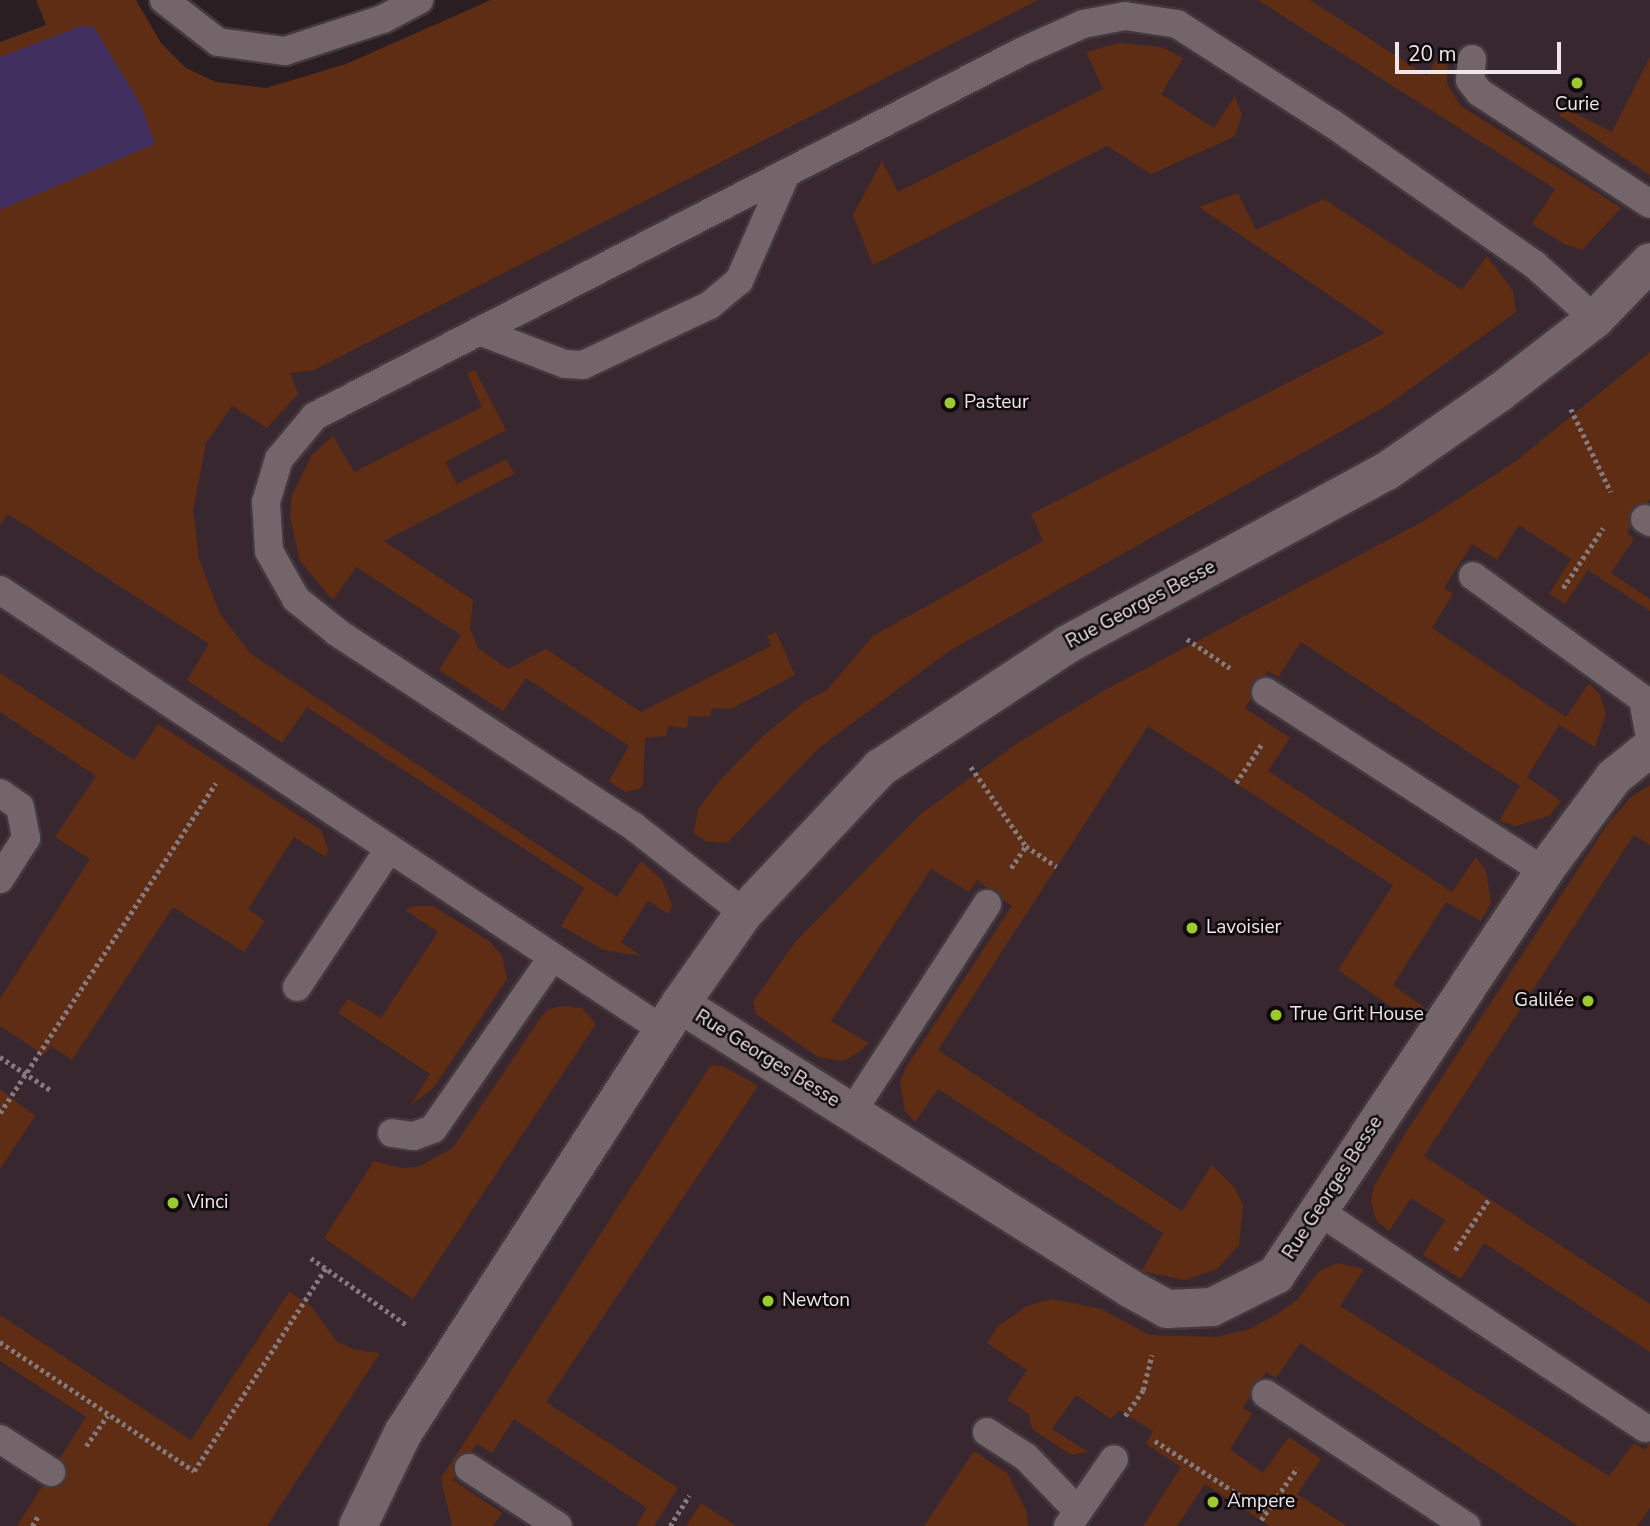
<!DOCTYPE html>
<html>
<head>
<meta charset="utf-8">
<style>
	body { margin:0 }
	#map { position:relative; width:1650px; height:1526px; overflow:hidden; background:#2a1e23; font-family:"Nunito Sans",sans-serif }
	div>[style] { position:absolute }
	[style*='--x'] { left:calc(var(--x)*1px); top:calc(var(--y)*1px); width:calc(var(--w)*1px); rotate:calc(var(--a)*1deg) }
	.built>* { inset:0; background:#39272f }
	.green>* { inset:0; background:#5f2d13 }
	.water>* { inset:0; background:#412f5f }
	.path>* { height:4.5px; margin-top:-2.25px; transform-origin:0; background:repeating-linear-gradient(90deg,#857a7e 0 3.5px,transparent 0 7px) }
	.roads { filter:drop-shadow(2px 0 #43393d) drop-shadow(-2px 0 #43393d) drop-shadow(0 2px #43393d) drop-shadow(0 -2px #43393d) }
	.service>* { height:28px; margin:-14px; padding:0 14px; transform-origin:14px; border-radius:14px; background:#74656b }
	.minor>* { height:38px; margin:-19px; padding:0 19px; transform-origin:19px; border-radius:19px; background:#74656b }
	.dots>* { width:19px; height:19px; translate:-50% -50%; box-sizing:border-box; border:4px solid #0f0a0c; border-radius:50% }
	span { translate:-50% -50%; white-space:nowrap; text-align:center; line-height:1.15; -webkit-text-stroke:5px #0f0a0c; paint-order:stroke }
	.poi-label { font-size:19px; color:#efe6e9 }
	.left { translate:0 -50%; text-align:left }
	.right { translate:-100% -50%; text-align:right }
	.street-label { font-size:19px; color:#efe6e9 }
	.scale { position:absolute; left:1395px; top:42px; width:166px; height:32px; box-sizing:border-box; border:4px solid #efe6e9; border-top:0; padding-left:9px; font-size:21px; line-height:24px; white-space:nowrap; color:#efe6e9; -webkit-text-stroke:5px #0f0a0c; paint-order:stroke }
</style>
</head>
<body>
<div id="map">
	<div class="built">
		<i style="clip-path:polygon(904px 0,1650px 0,1650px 1526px,0 1526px,0 477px)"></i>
	</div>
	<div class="green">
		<i style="clip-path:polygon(36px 0,136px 0,161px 43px,186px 68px,216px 82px,266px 88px,346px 64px,491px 0,1038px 0,314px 370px,290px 373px,298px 394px,267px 428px,232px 406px,206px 443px,193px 510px,199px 559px,220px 614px,251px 654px,617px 897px,641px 861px,662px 880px,672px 905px,669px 914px,648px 901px,621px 942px,641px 956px,604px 950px,561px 926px,584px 888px,307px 707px,282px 743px,187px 680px,209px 644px,8px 514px,0 525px,0 42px,46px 25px)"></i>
		<i style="clip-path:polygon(1258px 0,1310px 0,1427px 76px,1444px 46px,1448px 48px,1447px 84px,1461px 106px,1621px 208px,1582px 250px,1564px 244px,1532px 224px,1555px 189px)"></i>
		<i style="clip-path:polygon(1119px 43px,1161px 47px,1183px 58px,1161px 94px,1214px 128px,1235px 96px,1242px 115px,1234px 137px,1151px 174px,1107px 146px,873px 265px,853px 215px,882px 161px,898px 192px,1103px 89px,1086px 52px)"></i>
		<i style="clip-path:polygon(1650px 57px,1650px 175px,1559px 115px,1563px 107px,1612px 132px)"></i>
		<i style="clip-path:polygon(1238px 193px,1256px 230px,1324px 199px,1462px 290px,1487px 256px,1513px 291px,1516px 312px,1388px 405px,949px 651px,819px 748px,727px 843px,705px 841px,694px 833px,698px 809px,720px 780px,762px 737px,807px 700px,826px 691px,873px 636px,1043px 541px,1031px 514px,1385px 333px,1199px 207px)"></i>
		<i style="clip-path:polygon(1650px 352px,1650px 499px,1627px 533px,1634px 539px,1611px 573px,1650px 599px,1650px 611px,1588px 570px,1565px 604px,1549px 594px,1571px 559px,1519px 525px,1497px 560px,1472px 544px,1444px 588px,1453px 594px,1432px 628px,1566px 717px,1589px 683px,1600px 695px,1606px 714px,1595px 747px,1559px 725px,1527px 777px,1561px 801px,1549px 816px,1516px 826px,1499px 821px,1520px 786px,1301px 642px,1278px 677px,1268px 671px,1245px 708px,1290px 738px,1268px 771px,1452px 892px,1476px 857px,1486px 871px,1491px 903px,1481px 921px,1446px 902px,1393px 985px,1425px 1008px,1408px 1018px,1338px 970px,1393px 885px,1148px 726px,938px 1050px,1182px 1211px,1212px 1165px,1235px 1188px,1243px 1205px,1239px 1245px,1217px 1269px,1185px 1280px,1142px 1271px,1163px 1233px,938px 1089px,915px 1122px,905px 1111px,900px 1082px,905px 1069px,1012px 906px,977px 880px,969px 892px,931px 869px,831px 1021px,869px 1043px,858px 1053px,843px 1061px,818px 1057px,756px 1014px,753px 1002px,795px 942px,921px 814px,1016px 744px,1105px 690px,1424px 521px,1516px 461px)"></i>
		<i style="clip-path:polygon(475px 370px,506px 430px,445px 462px,457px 484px,507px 459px,514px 474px,384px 541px,473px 600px,470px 629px,478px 648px,508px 669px,546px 649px,641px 712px,771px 646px,767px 636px,776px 632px,795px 675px,731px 709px,712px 708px,710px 717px,689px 716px,687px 728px,668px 726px,666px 736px,645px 738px,643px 785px,638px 789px,625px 792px,609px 781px,629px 746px,526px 678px,503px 711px,439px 670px,461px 635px,356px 567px,333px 600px,300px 561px,290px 517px,292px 495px,312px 455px,333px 436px,354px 472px,482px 407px,467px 373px)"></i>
		<i style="clip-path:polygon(0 673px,134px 760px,158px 724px,321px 830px,328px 849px,326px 857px,294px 837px,248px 909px,265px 921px,244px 952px,173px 907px,72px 1060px,51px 1046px,44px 1055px,0 1026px,0 999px,90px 859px,55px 837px,96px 776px,0 712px)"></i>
		<i style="clip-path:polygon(1650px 785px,1650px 845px,1634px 835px,1424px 1156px,1650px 1304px,1650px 1352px,1484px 1243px,1461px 1279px,1423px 1255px,1445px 1220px,1411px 1198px,1389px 1231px,1376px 1220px,1371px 1200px,1374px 1186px,1403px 1137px,1609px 822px,1631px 797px)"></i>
		<i style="clip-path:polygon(413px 906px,433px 906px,490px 942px,502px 956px,507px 979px,434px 1087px,410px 1106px,430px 1074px,338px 1013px,348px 999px,381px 1018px,438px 932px,405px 910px)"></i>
		<i style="clip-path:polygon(562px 1006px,582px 1008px,596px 1024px,413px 1299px,324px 1238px,374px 1161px,401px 1168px,418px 1167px,453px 1148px,539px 1020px,547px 1010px)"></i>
		<i style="clip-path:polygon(711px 1065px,723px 1066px,758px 1086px,546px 1402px,678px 1488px,654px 1526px,636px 1526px,647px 1508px,514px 1419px,492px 1453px,477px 1444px,453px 1480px,502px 1513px,493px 1526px,452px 1526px,441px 1478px)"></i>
		<i style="clip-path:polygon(0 1089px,35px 1116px,0 1169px)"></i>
		<i style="clip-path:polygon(1337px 1263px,1364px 1269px,1340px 1306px,1609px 1476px,1634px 1443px,1645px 1450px,1650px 1443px,1650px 1508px,1637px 1526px,1578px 1526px,1300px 1343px,1276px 1378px,1266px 1372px,1243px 1408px,1252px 1414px,1230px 1449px,1263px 1473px,1289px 1437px,1321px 1459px,1297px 1494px,1347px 1526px,1270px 1526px,1205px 1484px,1177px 1526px,1143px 1526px,1181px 1467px,1146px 1444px,1153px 1431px,1119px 1410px,1111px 1419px,1076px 1395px,1052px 1429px,1088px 1452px,1071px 1455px,1032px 1429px,1029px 1414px,1007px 1400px,1027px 1370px,987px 1343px,998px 1326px,1027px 1306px,1052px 1299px,1101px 1309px,1149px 1335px,1216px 1337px,1250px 1329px,1277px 1314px,1298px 1299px,1319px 1271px)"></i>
		<i style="clip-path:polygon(289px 1292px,311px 1306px,337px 1342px,356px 1350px,380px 1353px,267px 1526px,17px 1526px,86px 1417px,0 1361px,0 1315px,191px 1440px)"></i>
		<i style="clip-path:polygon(974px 1451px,1007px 1473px,1026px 1510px,1028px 1526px,924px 1526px)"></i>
		<i style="clip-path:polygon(701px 1503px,736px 1526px,686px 1526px)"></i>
	</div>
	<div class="water">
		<i style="clip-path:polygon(81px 26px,94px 27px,141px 105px,155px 144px,0 210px,0 57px)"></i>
	</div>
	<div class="path">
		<i style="--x:1571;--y:409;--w:92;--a:64.3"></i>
		<i style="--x:1563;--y:588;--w:72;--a:-56.3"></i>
		<i style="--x:1187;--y:639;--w:52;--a:34"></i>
		<i style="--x:971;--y:767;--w:96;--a:55.2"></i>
		<i style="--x:1026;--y:846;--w:37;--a:34"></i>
		<i style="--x:1236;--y:783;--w:49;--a:-56.6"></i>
		<i style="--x:1011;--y:868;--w:27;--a:-56"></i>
		<i style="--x:0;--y:1057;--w:62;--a:33.2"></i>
		<i style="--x:0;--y:1113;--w:394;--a:-56.8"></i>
		<i style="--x:1455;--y:1250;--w:61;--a:-56.3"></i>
		<i style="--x:311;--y:1258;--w:118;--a:35"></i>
		<i style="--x:0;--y:1342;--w:233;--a:33.6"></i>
		<i style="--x:194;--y:1471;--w:242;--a:-57"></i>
		<i style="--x:1125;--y:1416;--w:32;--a:-55"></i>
		<i style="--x:1143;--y:1390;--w:36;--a:-76"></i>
		<i style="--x:1155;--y:1441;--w:132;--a:32.6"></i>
		<i style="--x:86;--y:1446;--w:37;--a:-55"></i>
		<i style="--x:1261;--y:1520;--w:63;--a:-55.3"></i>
		<i style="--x:32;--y:1526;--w:13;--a:-58"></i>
		<i style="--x:670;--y:1526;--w:36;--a:-58"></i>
	</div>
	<div class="roads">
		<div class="service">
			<i style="--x:164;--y:0;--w:68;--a:37.9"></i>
			<i style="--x:218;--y:42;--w:68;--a:7.7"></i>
			<i style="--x:285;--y:51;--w:103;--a:-18.1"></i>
			<i style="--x:383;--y:19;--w:41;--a:-27.8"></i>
			<i style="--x:1472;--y:59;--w:21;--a:95"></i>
			<i style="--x:1470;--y:80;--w:15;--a:53"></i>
			<i style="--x:1479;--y:92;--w:204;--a:33.2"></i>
			<i style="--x:479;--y:331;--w:92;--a:21"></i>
			<i style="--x:565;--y:364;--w:18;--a:3"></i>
			<i style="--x:583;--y:365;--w:140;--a:-25.3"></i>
			<i style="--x:710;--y:305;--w:38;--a:-40"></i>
			<i style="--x:739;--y:281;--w:117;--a:-66.3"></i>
			<i style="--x:1645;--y:519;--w:6;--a:31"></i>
			<i style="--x:1473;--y:576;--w:210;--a:35.9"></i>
			<i style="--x:1643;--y:699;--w:41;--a:80.1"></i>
			<i style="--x:0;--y:590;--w:796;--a:33.57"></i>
			<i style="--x:1266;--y:692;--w:331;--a:32.8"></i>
			<i style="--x:0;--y:793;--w:24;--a:35"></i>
			<i style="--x:20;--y:807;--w:32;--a:79"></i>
			<i style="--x:26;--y:838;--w:49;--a:122.4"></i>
			<i style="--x:744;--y:913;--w:141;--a:-141.9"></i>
			<i style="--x:633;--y:826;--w:354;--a:-146.8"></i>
			<i style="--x:337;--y:632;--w:53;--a:-141.2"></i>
			<i style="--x:296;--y:599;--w:55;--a:-119.4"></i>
			<i style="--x:269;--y:551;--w:49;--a:-93.5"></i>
			<i style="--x:266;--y:502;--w:45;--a:-73.2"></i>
			<i style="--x:279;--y:459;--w:56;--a:-50.1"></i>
			<i style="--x:315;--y:416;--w:797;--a:-27.27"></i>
			<i style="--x:1023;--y:51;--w:66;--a:-24.2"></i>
			<i style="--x:1083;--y:24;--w:43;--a:-10.8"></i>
			<i style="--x:1125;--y:16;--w:53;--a:8.7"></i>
			<i style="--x:1177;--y:24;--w:185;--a:32.7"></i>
			<i style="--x:1333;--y:124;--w:246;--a:34.9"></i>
			<i style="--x:1535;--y:265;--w:81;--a:42"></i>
			<i style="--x:297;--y:987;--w:166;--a:-56.3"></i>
			<i style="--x:852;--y:1112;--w:248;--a:-57"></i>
			<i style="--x:392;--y:1133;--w:22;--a:8"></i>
			<i style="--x:414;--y:1136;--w:20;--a:-20"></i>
			<i style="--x:433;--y:1129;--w:207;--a:-55.2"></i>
			<i style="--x:1317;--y:1210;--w:394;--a:33.6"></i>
			<i style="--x:1266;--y:1394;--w:240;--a:33.4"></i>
			<i style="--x:987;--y:1432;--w:46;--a:32.7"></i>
			<i style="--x:1026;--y:1457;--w:75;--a:46.1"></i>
			<i style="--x:0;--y:1439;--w:61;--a:32.9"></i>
			<i style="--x:469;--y:1468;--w:106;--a:33.1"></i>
			<i style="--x:1068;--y:1526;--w:81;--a:-55.5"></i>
		</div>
		<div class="minor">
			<i style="--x:680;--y:1004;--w:534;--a:32.29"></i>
			<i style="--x:1131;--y:1289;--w:41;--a:29.1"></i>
			<i style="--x:1167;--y:1309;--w:45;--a:-2.5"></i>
			<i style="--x:1212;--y:1307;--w:72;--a:-26.6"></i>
			<i style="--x:1276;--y:1275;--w:485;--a:-56.4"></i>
			<i style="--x:1544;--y:871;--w:117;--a:-53.3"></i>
			<i style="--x:1614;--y:777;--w:46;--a:-38.9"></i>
			<i style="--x:358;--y:1526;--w:103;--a:-64.2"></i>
			<i style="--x:403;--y:1433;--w:511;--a:-57.15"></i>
			<i style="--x:680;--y:1004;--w:111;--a:-54.9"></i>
			<i style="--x:744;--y:913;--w:199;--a:-46.8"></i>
			<i style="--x:880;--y:768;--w:225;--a:-33.4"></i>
			<i style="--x:1068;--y:644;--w:363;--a:-28.5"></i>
			<i style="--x:1387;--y:471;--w:136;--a:-34.9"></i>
			<i style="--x:1499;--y:393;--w:121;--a:-37.6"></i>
			<i style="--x:1595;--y:319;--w:79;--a:-46"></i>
		</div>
	</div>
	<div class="dots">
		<i style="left:1577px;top:83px;background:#9dca2f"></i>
		<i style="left:950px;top:403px;background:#9dca2f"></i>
		<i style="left:1192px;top:928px;background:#9dca2f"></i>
		<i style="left:1588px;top:1001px;background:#9dca2f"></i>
		<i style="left:1276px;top:1015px;background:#9dca2f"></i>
		<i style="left:173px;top:1203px;background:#9dca2f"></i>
		<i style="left:768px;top:1301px;background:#9dca2f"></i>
		<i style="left:1213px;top:1502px;background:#9dca2f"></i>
	</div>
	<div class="poi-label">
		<span style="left:1577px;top:105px">Curie</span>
		<span class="left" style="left:964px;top:403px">Pasteur</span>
		<span class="left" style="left:1206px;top:928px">Lavoisier</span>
		<span class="right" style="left:1574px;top:1001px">Galilée</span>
		<span class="left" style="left:1290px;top:1015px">True Grit House</span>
		<span class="left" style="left:187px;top:1203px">Vinci</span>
		<span class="left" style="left:782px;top:1301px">Newton</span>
		<span class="left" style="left:1227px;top:1502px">Ampere</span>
	</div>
	<div class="street-label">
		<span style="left:1141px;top:605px;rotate:-28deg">Rue Georges Besse</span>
		<span style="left:767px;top:1059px;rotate:32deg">Rue Georges Besse</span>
		<span style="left:1333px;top:1188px;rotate:-57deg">Rue Georges Besse</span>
	</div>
	<div class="scale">20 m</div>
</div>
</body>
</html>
